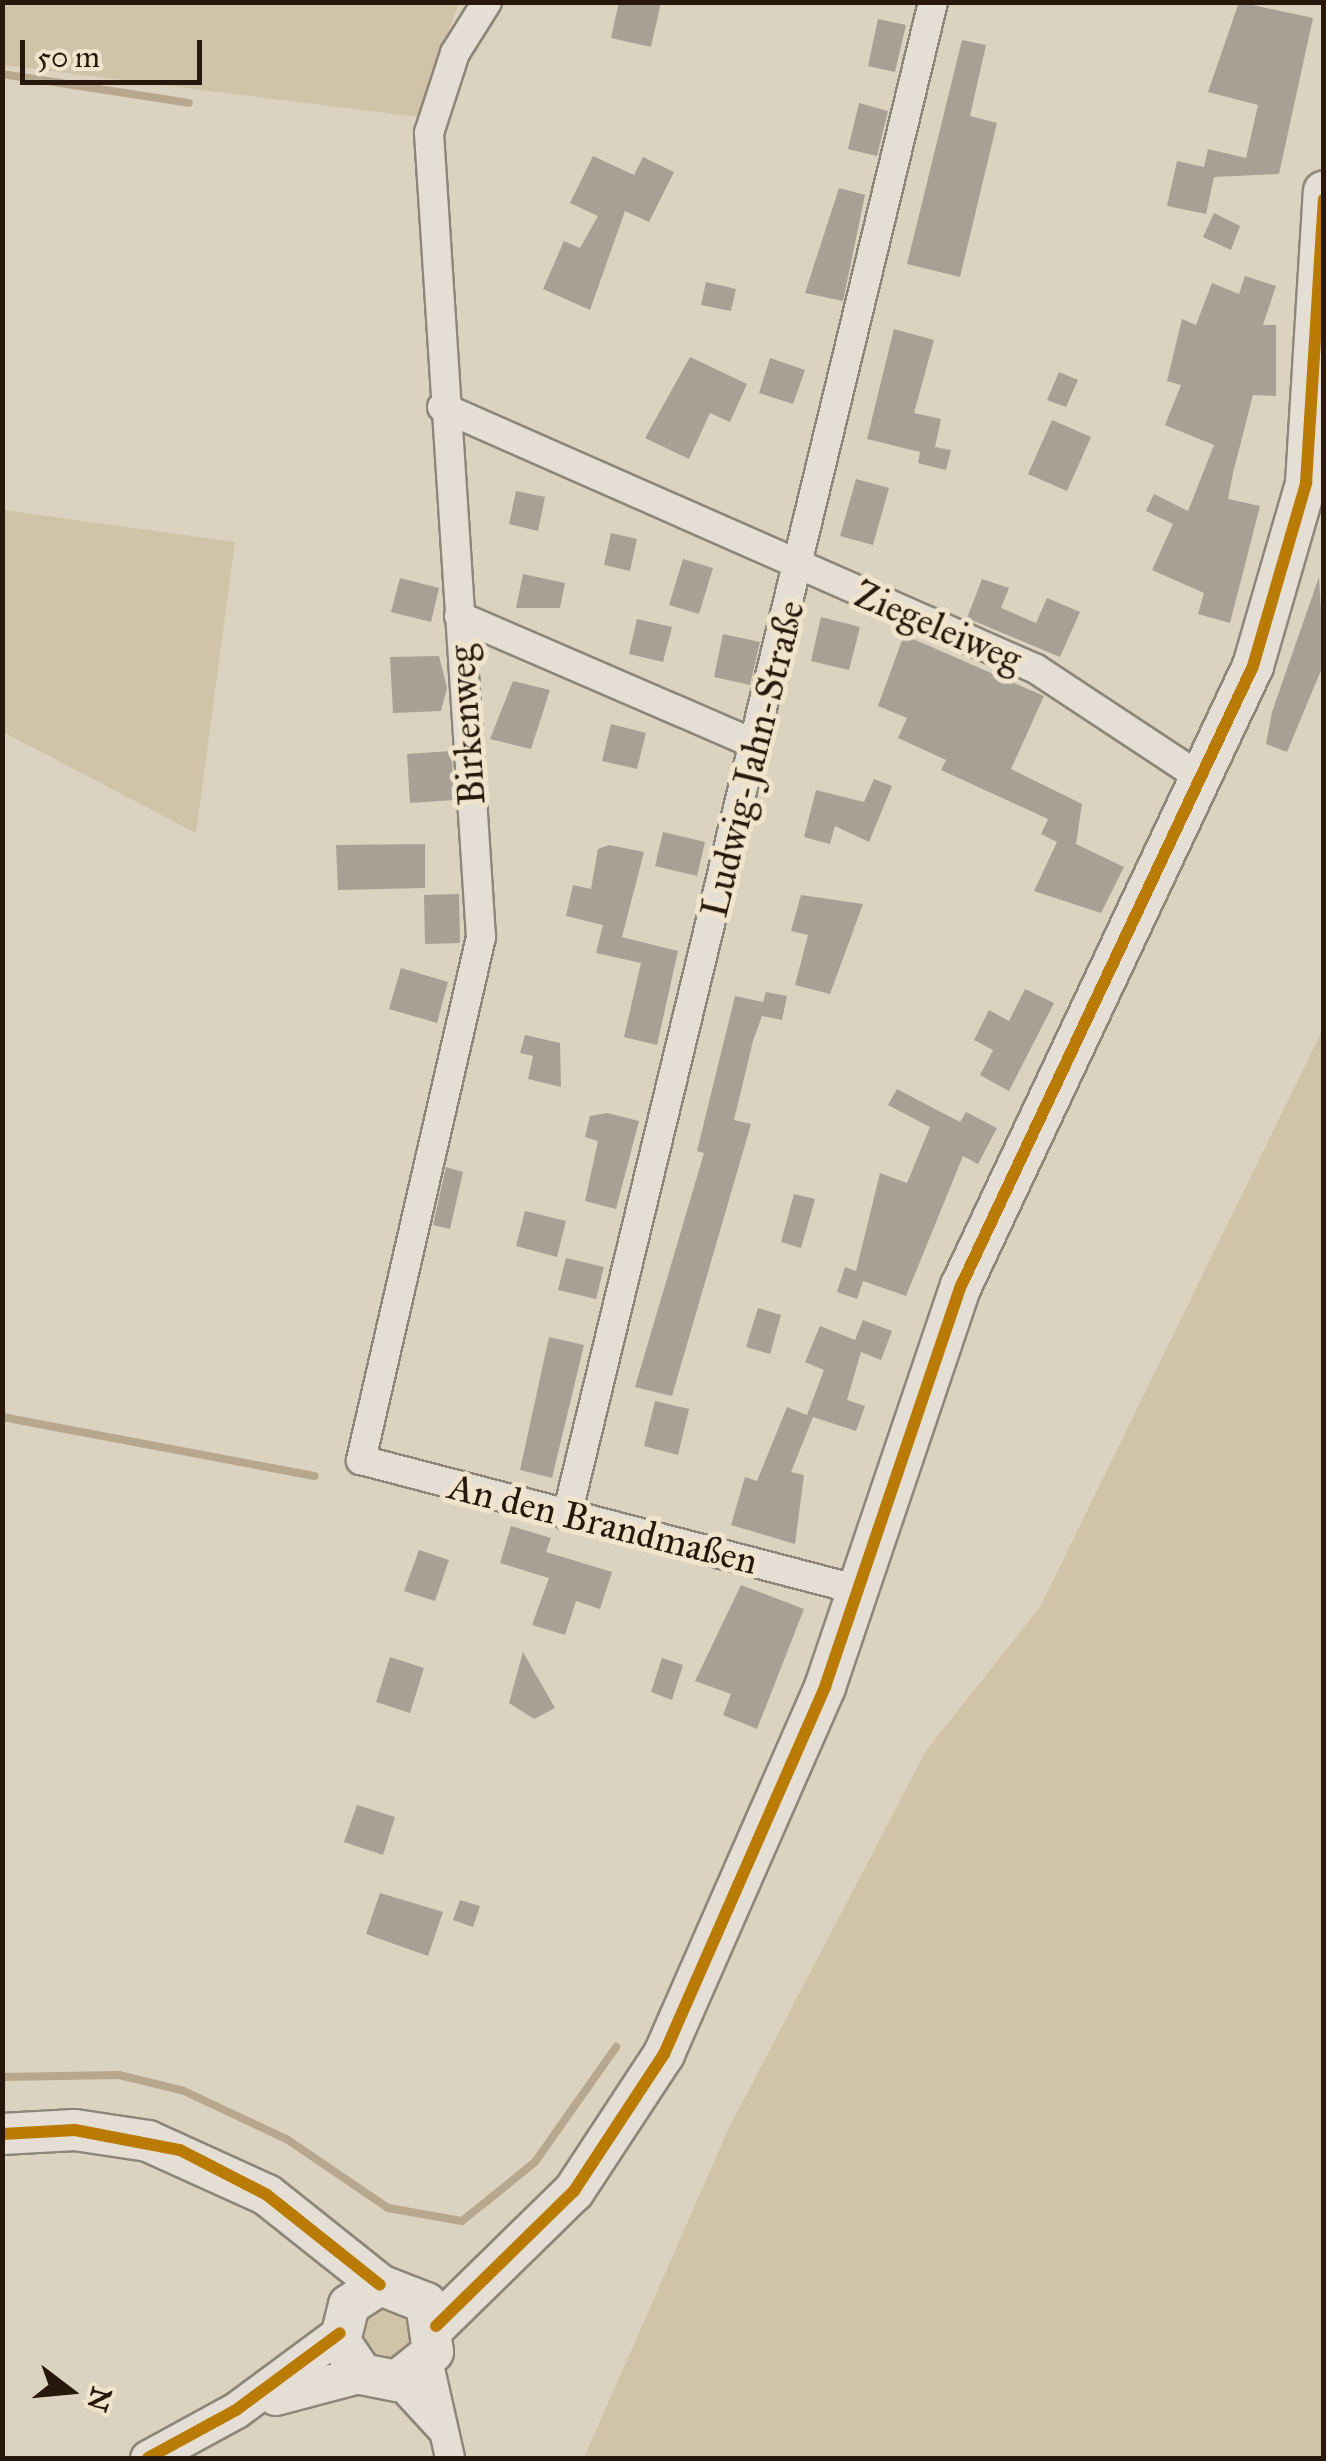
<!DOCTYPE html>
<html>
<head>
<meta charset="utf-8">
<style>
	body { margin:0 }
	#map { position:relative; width:1326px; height:2461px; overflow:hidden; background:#dbd2bf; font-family:"IM FELL Great Primer",serif }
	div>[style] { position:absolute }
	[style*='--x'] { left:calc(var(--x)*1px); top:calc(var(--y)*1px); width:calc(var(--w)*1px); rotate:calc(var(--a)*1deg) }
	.green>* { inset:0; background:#d0c3a8 }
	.round { border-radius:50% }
	.stream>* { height:8px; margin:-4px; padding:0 4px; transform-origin:4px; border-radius:4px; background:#b7a78e }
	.building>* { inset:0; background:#a8a094 }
	.roads { filter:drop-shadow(2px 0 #8d8679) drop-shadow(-2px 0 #8d8679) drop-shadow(0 2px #8d8679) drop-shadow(0 -2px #8d8679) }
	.minor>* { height:28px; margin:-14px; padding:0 14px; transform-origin:14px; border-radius:14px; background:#e4ded4 }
	.tertiary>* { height:35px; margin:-17.5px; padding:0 17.5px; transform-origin:17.5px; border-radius:17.5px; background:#e4ded4 }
	.secondary>* { height:40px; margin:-20px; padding:0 20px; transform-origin:20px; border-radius:20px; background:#e4ded4 }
	.bus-1>* { height:12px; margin:-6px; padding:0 6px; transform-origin:6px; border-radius:6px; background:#b97b03 }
	span { translate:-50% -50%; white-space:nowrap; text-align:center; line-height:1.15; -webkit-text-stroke:10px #f0e4cd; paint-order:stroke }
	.street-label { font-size:38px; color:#28180b }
	.frame { position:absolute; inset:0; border:5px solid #28180b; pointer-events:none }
	.north { position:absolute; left:20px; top:2341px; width:100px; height:100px; -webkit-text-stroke:8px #f0e4cd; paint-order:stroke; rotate:106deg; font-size:28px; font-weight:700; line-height:40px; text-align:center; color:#28180b }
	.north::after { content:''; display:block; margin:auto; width:35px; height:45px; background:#28180b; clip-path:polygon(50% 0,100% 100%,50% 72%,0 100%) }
	.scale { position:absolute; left:20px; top:40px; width:182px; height:45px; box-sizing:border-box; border:5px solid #28180b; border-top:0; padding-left:12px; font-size:30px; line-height:35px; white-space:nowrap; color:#28180b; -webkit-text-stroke:8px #f0e4cd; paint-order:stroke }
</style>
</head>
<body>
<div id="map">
	<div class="green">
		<i style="clip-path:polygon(459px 2px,419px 117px,3px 65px,3px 3px)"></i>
		<i style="clip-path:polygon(3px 510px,235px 542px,196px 833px,3px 732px)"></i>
		<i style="clip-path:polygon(1323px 1029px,1323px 2458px,584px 2458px,728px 2130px,926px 1751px,1040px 1607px)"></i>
		<i class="round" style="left:363px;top:2307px;width:52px;height:52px"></i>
	</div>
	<div class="stream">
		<i style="--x:2;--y:74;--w:189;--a:8.8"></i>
		<i style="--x:2;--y:1417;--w:318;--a:10.7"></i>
		<i style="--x:2;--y:2077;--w:117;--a:-1"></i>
		<i style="--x:119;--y:2075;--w:67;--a:13.8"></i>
		<i style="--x:184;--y:2091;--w:115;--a:25.2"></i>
		<i style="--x:288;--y:2140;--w:121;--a:34.2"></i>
		<i style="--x:388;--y:2208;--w:75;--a:10"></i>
		<i style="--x:462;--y:2221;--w:94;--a:-38.9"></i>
		<i style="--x:535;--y:2162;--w:141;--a:-54.8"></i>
	</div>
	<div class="building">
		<i style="clip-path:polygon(619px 2px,661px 2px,651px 47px,611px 38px)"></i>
		<i style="clip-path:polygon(1239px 2px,1313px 18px,1279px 174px,1214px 177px,1206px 214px,1167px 206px,1177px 161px,1204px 167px,1208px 149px,1246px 158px,1258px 105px,1208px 92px)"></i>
		<i style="clip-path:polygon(878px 19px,906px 25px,895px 72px,868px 66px)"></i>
		<i style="clip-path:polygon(962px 40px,986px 45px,970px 116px,997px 123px,960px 277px,907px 264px)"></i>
		<i style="clip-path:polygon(859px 103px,888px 111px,877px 156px,848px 149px)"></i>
		<i style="clip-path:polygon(593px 156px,634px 175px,643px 157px,674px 172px,649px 222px,625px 211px,590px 310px,543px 289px,564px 241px,580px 248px,598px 216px,570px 203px)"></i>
		<i style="clip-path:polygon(839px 188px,865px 195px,843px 301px,805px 293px)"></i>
		<i style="clip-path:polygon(1214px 213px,1240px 226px,1231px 250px,1203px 237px)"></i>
		<i style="clip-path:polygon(1245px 276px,1276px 286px,1263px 325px,1276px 325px,1276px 396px,1253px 395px,1233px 473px,1228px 499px,1260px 506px,1230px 623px,1198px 614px,1204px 593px,1152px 570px,1173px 524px,1146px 511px,1154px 494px,1188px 511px,1214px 445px,1165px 425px,1181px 385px,1167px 381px,1182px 319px,1196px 325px,1212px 283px,1239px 294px)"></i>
		<i style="clip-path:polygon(706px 282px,736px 289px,731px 311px,701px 305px)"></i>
		<i style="clip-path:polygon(894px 329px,934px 340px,914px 413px,941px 419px,935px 447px,951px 450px,946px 470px,918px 463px,920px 452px,867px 439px)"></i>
		<i style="clip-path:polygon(690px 357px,747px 384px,730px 422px,710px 413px,689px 459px,645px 438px)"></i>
		<i style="clip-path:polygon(770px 358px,805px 370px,793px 404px,759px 393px)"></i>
		<i style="clip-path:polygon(1059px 372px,1078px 380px,1066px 407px,1047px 400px)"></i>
		<i style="clip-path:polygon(1052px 420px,1091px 437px,1067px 491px,1028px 474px)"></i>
		<i style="clip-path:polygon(856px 479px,889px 488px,873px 545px,840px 536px)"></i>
		<i style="clip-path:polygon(516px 491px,545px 497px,538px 531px,509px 524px)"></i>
		<i style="clip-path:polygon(611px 533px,637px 539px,630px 571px,604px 565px)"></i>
		<i style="clip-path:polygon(683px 559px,713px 568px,699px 614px,669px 605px)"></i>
		<i style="clip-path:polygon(523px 574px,565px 583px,560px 608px,516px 608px)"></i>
		<i style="clip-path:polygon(1319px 577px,1324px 663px,1287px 752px,1266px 744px,1272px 712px)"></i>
		<i style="clip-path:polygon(400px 578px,439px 588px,431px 622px,391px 612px)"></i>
		<i style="clip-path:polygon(982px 579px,1009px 588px,1001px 608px,1036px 623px,1047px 598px,1080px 612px,1060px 657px,967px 618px)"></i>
		<i style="clip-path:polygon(821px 617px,860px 627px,849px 670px,811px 661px)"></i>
		<i style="clip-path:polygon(637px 619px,672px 627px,663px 662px,629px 654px)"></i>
		<i style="clip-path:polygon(723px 634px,760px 642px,750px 685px,714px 677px)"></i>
		<i style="clip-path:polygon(904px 635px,1044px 696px,1011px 769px,1082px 804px,1076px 844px,1124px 867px,1101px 913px,1034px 891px,1057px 842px,1041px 834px,1048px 819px,941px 770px,946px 760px,898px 738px,907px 718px,878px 706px)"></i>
		<i style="clip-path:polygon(439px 656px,447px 688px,441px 711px,393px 713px,390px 657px)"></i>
		<i style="clip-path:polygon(513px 681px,550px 690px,531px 749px,490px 739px)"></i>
		<i style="clip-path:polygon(611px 724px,646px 733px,637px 769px,602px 761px)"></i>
		<i style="clip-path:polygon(451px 751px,455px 800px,410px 803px,407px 754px)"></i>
		<i style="clip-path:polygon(874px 779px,892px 786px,869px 842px,835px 826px,830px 844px,804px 837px,816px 790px,864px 802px)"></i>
		<i style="clip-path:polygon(663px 832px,705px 842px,697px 876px,655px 866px)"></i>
		<i style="clip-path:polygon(425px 844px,425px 888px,338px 890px,336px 845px)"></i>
		<i style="clip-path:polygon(609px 845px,644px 852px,622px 937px,678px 951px,657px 1045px,624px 1037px,641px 963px,596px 953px,603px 925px,566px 916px,573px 885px,591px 889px,598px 849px)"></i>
		<i style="clip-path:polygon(459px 894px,460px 943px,425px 944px,424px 895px)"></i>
		<i style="clip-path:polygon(801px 895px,863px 904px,830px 994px,795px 985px,808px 935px,791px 931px)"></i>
		<i style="clip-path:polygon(401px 968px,448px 982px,437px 1023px,389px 1009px)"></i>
		<i style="clip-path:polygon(1025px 989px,1054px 1003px,1009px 1091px,980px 1075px,993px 1050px,974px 1040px,989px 1010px,1009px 1021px)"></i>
		<i style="clip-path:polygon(766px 992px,787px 996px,782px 1020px,762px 1016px,753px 1041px,734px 1120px,751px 1124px,672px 1396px,635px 1387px,704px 1153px,697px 1151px,735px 996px,763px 1002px)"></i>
		<i style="clip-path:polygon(525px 1035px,560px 1043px,561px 1087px,528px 1079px,533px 1056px,520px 1053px)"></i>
		<i style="clip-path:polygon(897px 1089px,960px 1122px,966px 1112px,997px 1128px,978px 1164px,963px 1156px,906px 1296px,863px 1281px,857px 1299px,837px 1292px,845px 1267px,856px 1271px,880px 1173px,907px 1183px,930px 1127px,888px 1105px)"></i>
		<i style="clip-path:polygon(607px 1113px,639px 1121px,616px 1209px,585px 1201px,598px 1141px,585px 1137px,590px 1116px)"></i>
		<i style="clip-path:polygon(446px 1167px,463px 1172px,450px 1229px,433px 1225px)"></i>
		<i style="clip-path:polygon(794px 1194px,815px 1199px,801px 1248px,781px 1242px)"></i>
		<i style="clip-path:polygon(525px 1211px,566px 1221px,557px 1257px,516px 1246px)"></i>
		<i style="clip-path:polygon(566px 1258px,604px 1267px,596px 1299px,558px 1290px)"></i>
		<i style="clip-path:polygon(758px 1308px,781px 1315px,770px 1354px,746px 1347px)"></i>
		<i style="clip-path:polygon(863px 1320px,892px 1331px,881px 1360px,861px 1352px,847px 1400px,865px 1406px,856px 1431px,813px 1417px,791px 1472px,804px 1475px,795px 1544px,731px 1525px,745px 1477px,757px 1481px,787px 1407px,807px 1415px,824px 1370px,805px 1362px,820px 1326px,855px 1340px)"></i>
		<i style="clip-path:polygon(549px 1337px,584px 1345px,552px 1478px,520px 1470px)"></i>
		<i style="clip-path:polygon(655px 1401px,689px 1409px,678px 1455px,644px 1446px)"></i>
		<i style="clip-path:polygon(511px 1526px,551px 1538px,546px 1552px,612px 1572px,600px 1609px,576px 1601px,565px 1635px,532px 1625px,549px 1578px,500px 1563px)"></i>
		<i style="clip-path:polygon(419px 1550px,449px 1560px,435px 1601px,404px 1591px)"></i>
		<i style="clip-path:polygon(741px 1585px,804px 1609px,757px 1729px,723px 1715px,731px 1694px,695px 1681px)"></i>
		<i style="clip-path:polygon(523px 1652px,555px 1708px,534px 1719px,509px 1703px)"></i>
		<i style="clip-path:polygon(390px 1657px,424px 1668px,410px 1713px,376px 1702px)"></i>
		<i style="clip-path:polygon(662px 1658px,683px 1665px,672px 1700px,651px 1692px)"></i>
		<i style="clip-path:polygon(357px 1805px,395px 1817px,383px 1855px,344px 1842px)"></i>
		<i style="clip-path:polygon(380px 1893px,443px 1912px,428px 1956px,366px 1934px)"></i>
		<i style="clip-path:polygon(460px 1900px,480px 1906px,473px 1927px,453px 1920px)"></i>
	</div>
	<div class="roads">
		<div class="minor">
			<i style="--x:487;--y:2;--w:60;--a:122.1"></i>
			<i style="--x:455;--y:53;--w:84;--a:108"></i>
			<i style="--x:429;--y:133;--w:806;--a:86.3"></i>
			<i style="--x:481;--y:937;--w:537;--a:102.92"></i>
			<i style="--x:361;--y:1460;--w:515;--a:14.63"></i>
			<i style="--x:442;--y:407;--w:649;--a:23.8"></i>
			<i style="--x:1036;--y:669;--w:198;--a:33.4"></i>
			<i style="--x:459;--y:616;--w:325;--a:23.4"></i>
			<i style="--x:567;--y:1515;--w:1557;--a:-76.4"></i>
			<i style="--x:428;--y:2360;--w:100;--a:77.3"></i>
			<i style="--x:397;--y:2381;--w:67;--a:47.4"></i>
		</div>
		<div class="tertiary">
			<i style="--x:275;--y:2397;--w:90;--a:-14.8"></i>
			<i style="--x:148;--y:2458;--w:100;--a:-28.6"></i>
			<i style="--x:236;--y:2410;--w:129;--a:-36.5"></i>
		</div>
		<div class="secondary">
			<i style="--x:2;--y:2134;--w:73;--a:-3.1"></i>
			<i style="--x:75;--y:2130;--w:74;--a:8.6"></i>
			<i style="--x:148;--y:2141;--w:131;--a:24.4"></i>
			<i style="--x:267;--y:2195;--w:144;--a:38.5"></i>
			<i style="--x:380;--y:2285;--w:49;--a:21.4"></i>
			<i style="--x:426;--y:2303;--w:49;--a:81.9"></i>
			<i style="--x:433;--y:2352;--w:46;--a:141.1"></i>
			<i style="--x:397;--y:2381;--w:36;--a:-169"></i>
			<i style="--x:362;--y:2374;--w:40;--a:-124"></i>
			<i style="--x:340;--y:2341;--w:37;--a:-76"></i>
			<i style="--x:349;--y:2305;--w:37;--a:-33"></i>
			<i style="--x:436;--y:2326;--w:193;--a:-44.4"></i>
			<i style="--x:574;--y:2191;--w:164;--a:-56.7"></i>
			<i style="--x:664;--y:2054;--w:401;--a:-66.3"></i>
			<i style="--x:825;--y:1687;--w:423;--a:-71.3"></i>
			<i style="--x:961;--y:1286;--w:685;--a:-64.78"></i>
			<i style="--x:1253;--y:666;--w:191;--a:-73.8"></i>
			<i style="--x:1306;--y:483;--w:292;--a:-86.5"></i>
		</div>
	</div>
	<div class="bus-1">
		<i style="--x:2;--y:2134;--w:73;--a:-3.1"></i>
		<i style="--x:75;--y:2130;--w:107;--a:10.8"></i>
		<i style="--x:180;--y:2150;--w:98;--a:27.3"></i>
		<i style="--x:267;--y:2195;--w:144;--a:38.5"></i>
		<i style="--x:436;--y:2326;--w:193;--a:-44.4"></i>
		<i style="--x:574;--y:2191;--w:164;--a:-56.7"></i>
		<i style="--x:664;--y:2054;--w:401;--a:-66.3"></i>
		<i style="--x:825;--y:1687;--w:423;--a:-71.3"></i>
		<i style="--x:961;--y:1286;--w:685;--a:-64.78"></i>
		<i style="--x:1253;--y:666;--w:191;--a:-73.8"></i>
		<i style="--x:1306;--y:483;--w:284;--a:-86.4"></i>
		<i style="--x:148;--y:2458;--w:100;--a:-28.6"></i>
		<i style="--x:236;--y:2410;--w:129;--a:-36.5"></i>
	</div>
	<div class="street-label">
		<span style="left:938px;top:627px;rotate:23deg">Ziegeleiweg</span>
		<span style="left:467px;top:725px;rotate:-94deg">Birkenweg</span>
		<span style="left:753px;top:759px;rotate:-76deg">Ludwig-Jahn-Straße</span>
		<span style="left:603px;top:1524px;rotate:14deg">An den Brandmaßen</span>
	</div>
	<div class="frame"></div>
	<div class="north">N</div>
	<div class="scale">50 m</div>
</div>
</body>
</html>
